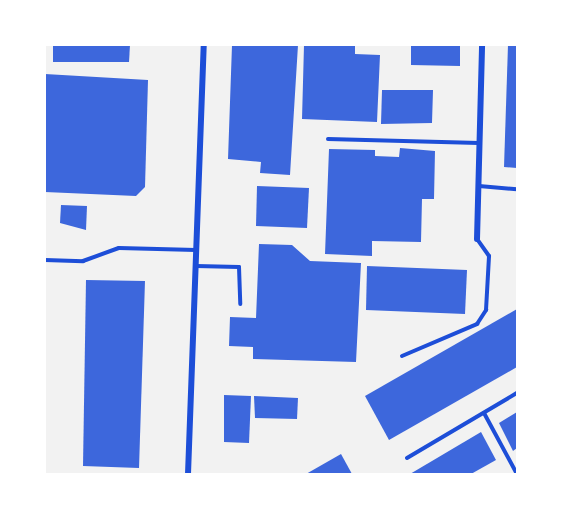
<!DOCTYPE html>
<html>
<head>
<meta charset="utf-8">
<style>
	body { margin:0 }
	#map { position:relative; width:562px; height:519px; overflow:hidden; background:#f2f2f2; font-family:Mulish,sans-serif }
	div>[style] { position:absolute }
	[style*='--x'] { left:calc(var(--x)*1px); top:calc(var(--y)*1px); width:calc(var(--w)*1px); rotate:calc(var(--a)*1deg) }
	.building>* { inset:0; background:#3d67dc }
	.service>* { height:4px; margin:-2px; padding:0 2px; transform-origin:2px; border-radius:2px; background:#1d4ed8 }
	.minor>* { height:6px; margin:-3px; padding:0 3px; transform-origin:3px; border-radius:3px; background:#1d4ed8 }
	span { translate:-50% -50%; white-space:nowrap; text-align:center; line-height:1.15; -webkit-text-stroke:6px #fff; paint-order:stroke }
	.frame { position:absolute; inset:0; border:46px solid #fff; pointer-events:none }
</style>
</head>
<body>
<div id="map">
	<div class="building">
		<i style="clip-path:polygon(53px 45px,130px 45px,129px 62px,53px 62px)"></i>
		<i style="clip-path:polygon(232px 45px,298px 45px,290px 175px,260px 173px,261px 162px,228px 159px)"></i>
		<i style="clip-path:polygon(304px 45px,355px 45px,355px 54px,380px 55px,377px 122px,302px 119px)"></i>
		<i style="clip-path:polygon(411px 45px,460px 45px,460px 66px,411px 65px)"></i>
		<i style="clip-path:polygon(508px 45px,517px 45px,517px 168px,504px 167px)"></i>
		<i style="clip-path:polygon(45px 74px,148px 80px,145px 187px,136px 196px,45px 192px)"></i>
		<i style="clip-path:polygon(382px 90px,433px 90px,432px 123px,381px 124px)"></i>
		<i style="clip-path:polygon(400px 148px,435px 151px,434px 199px,422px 199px,421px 242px,372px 241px,372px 256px,325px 254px,329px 149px,375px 150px,375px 156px,399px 157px)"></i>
		<i style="clip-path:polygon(257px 186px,309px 188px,307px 228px,256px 226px)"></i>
		<i style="clip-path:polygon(61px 205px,87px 206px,86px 230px,60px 223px)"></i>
		<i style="clip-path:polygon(259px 244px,292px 245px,310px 261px,361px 263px,356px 362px,253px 359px,253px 347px,229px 346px,230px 317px,256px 318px)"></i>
		<i style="clip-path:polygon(367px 266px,467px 270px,465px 314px,366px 310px)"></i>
		<i style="clip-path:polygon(86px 280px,145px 281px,139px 468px,83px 466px)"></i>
		<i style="clip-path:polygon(517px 309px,517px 367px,389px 440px,365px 396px)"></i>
		<i style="clip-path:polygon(224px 395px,251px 396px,249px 443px,224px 442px)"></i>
		<i style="clip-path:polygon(254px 396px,298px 398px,297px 419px,255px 418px)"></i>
		<i style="clip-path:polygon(517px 412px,517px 448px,513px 451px,499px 423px)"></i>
		<i style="clip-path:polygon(481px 432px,496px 460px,471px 474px,410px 474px)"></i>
		<i style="clip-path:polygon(341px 454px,352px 474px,306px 474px)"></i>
	</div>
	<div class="service">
		<i style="--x:328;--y:139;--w:151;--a:1.5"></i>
		<i style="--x:479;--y:186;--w:38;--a:5"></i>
		<i style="--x:45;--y:260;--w:38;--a:2"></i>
		<i style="--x:83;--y:261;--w:38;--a:-20"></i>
		<i style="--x:119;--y:248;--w:77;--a:1.5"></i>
		<i style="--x:196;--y:266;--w:43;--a:1.3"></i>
		<i style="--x:239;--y:267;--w:37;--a:88"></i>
		<i style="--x:402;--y:356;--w:82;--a:-23.1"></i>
		<i style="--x:477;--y:324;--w:17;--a:-57"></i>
		<i style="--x:486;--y:310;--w:54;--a:-86.8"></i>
		<i style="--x:489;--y:256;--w:21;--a:-125"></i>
		<i style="--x:484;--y:413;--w:69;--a:61.6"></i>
		<i style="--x:407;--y:458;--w:128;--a:-30.6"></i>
	</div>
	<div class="minor">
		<i style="--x:477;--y:239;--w:194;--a:-88.5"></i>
		<i style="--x:188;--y:474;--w:429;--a:-87.9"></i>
	</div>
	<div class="frame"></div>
</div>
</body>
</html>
